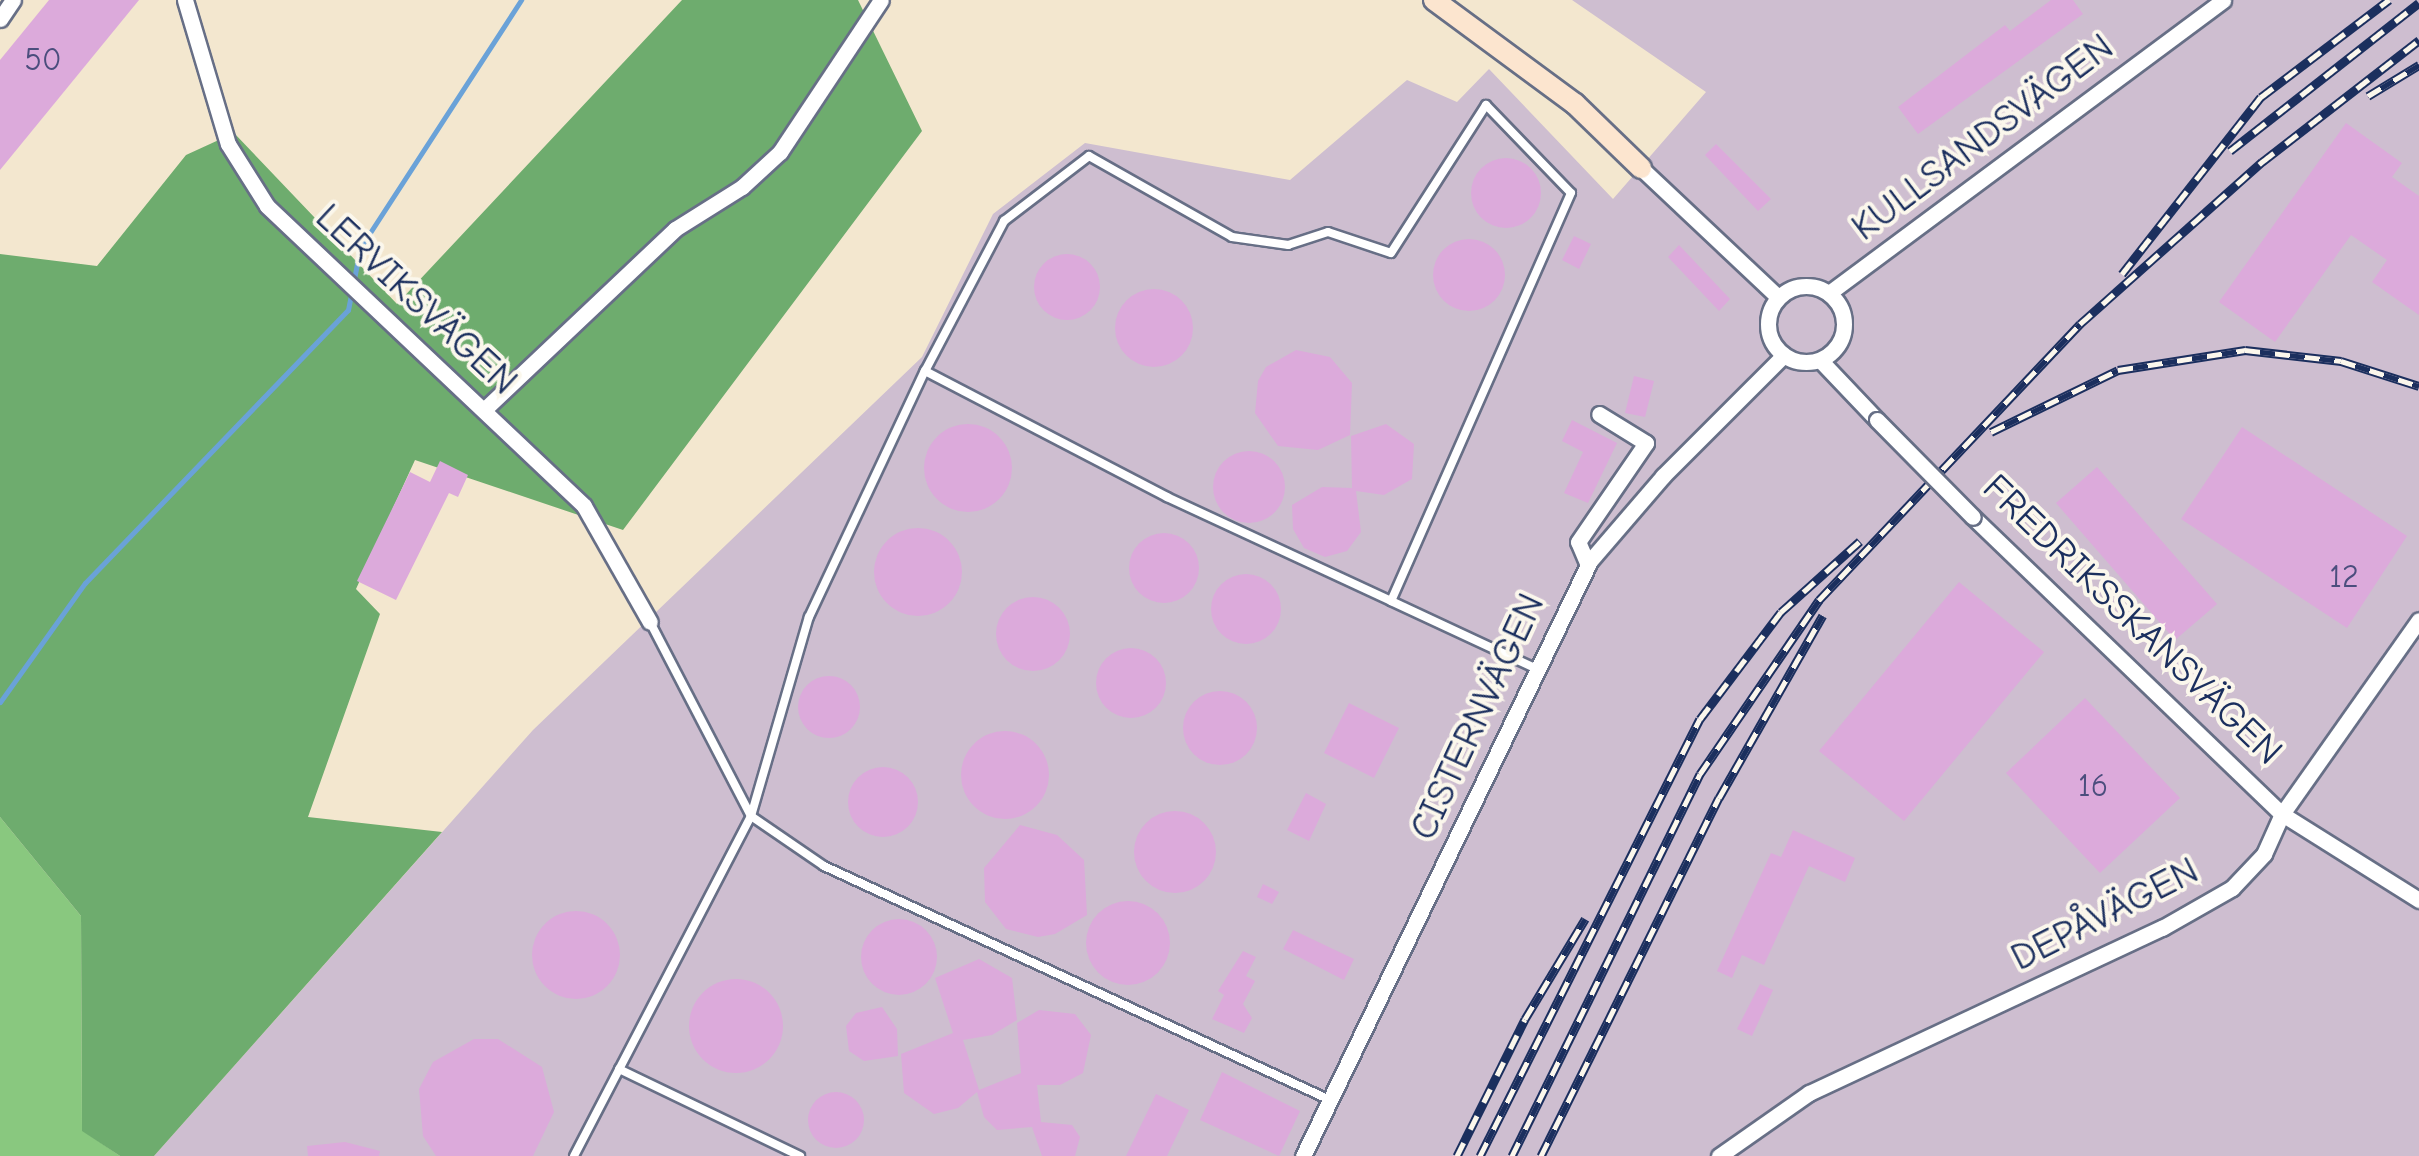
<!DOCTYPE html>
<html>
<head>
<meta charset="utf-8">
<style>
	body { margin:0 }
	#map { position:relative; width:2419px; height:1156px; overflow:hidden; background:#f3e7cf; font-family:"Comic Neue",sans-serif }
	div>[style] { position:absolute }
	[style*='--x'] { left:calc(var(--x)*1px); top:calc(var(--y)*1px); width:calc(var(--w)*1px); rotate:calc(var(--a)*1deg) }
	.industrial>* { inset:0; background:#cebed0 }
	.green>* { inset:0; background:#89c87f }
	.forest>* { inset:0; background:#6eac6e }
	.stream>* { height:5px; margin:-2.5px; padding:0 2.5px; transform-origin:2.5px; border-radius:2.5px; background:#6aa2d8 }
	.building>* { inset:0; background:#dcaadb }
	.round { border-radius:50% }
	.roads { filter:drop-shadow(2px 0 #676f86) drop-shadow(-2px 0 #676f86) drop-shadow(0 2px #676f86) drop-shadow(0 -2px #676f86) }
	.lane>* { height:8px; margin:-4px; padding:0 4px; transform-origin:4px; border-radius:4px; background:#fff }
	.street>* { height:15px; margin:-7.5px; padding:0 7.5px; transform-origin:7.5px; border-radius:7.5px; background:#fff }
	.street>.ring { margin:-7.5px; padding:0; box-sizing:content-box; background:none; border:15px solid #fff; border-radius:50% }
	.secondary>* { height:20px; margin:-10px; padding:0 10px; transform-origin:10px; border-radius:10px; background:#fce5cf }
	.rail>* { height:9px; margin-top:-4.5px; transform-origin:0; background:repeating-linear-gradient(90deg,#fbf7ec 0 15px,#1b2f5e 0 30px); box-sizing:border-box; border-block:2px solid #1b2f5e }
	.bridges { filter:drop-shadow(2px 0 #676f86) drop-shadow(-2px 0 #676f86) drop-shadow(0 2px #676f86) drop-shadow(0 -2px #676f86) }
	.street-bridge>* { height:15px; margin:-7.5px; padding:0 7.5px; transform-origin:7.5px; border-radius:7.5px; background:#fff }
	span { translate:-50% -50%; white-space:nowrap; text-align:center; line-height:1.15; -webkit-text-stroke:8px #fbf7ec; paint-order:stroke }
	.number-label { font-size:32px; color:#4b4e7d }
	.number-label span { -webkit-text-stroke-width:0 }
	.street-label { font-size:38px; color:#1b2f5e }
</style>
</head>
<body>
<div id="map">
	<div class="industrial">
		<i style="clip-path:polygon(1572px 0,2419px 0,2419px 1156px,154px 1156px,533px 730px,922px 357px,993px 214px,1085px 143px,1290px 180px,1407px 80px,1457px 102px,1489px 69px,1613px 199px,1706px 92px)"></i>
	</div>
	<div class="green">
		<i style="clip-path:polygon(0 817px,81px 916px,82px 1130px,120px 1156px,0 1156px)"></i>
	</div>
	<div class="forest">
		<i style="clip-path:polygon(682px 0,858px 0,922px 131px,623px 530px,415px 460px,356px 589px,380px 614px,308px 817px,442px 832px,154px 1156px,120px 1156px,82px 1131px,81px 916px,0 817px,0 254px,97px 266px,186px 155px,234px 133px,397px 304px)"></i>
	</div>
	<div class="stream">
		<i style="--x:0;--y:702;--w:146;--a:-54.5"></i>
		<i style="--x:85;--y:583;--w:379;--a:-46.1"></i>
		<i style="--x:348;--y:310;--w:63;--a:-79"></i>
		<i style="--x:360;--y:248;--w:296;--a:-57"></i>
	</div>
	<div class="building">
		<i style="clip-path:polygon(49px 0,139px 0,0 170px,0 60px)"></i>
		<i style="clip-path:polygon(2051px 0,2073px 0,2083px 14px,1918px 134px,1898px 107px,2005px 25px,2010px 31px)"></i>
		<i style="clip-path:polygon(2346px 123px,2402px 163px,2392px 177px,2419px 196px,2419px 315px,2372px 282px,2387px 260px,2351px 235px,2275px 342px,2219px 302px)"></i>
		<i style="clip-path:polygon(1716px 144px,1771px 199px,1758px 211px,1705px 155px)"></i>
		<i class="round" style="left:1471px;top:158px;width:70px;height:70px"></i>
		<i style="clip-path:polygon(1574px 236px,1591px 244px,1579px 269px,1562px 260px)"></i>
		<i class="round" style="left:1433px;top:239px;width:72px;height:72px"></i>
		<i style="clip-path:polygon(1679px 245px,1730px 299px,1719px 311px,1668px 257px)"></i>
		<i class="round" style="left:1034px;top:254px;width:66px;height:66px"></i>
		<i class="round" style="left:1115px;top:289px;width:78px;height:78px"></i>
		<i style="clip-path:polygon(1296px 350px,1330px 357px,1352px 383px,1350px 435px,1318px 450px,1278px 446px,1255px 413px,1258px 381px,1266px 367px)"></i>
		<i style="clip-path:polygon(1634px 376px,1654px 381px,1645px 417px,1625px 413px)"></i>
		<i style="clip-path:polygon(1572px 420px,1617px 443px,1588px 503px,1564px 493px,1583px 452px,1562px 441px)"></i>
		<i style="clip-path:polygon(1386px 424px,1414px 444px,1412px 479px,1384px 495px,1356px 491px,1361px 532px,1347px 551px,1325px 557px,1304px 548px,1293px 529px,1292px 505px,1322px 487px,1352px 488px,1351px 436px)"></i>
		<i class="round" style="left:924px;top:424px;width:88px;height:88px"></i>
		<i style="clip-path:polygon(2242px 427px,2407px 536px,2347px 628px,2181px 519px)"></i>
		<i class="round" style="left:1213px;top:451px;width:72px;height:72px"></i>
		<i style="clip-path:polygon(440px 461px,468px 475px,458px 497px,449px 493px,396px 600px,357px 581px,410px 472px,430px 482px)"></i>
		<i style="clip-path:polygon(2097px 467px,2217px 604px,2175px 640px,2056px 503px)"></i>
		<i class="round" style="left:874px;top:528px;width:88px;height:88px"></i>
		<i class="round" style="left:1129px;top:533px;width:70px;height:70px"></i>
		<i class="round" style="left:1211px;top:574px;width:70px;height:70px"></i>
		<i style="clip-path:polygon(1959px 582px,2044px 652px,1904px 821px,1819px 751px)"></i>
		<i class="round" style="left:996px;top:597px;width:74px;height:74px"></i>
		<i class="round" style="left:1096px;top:648px;width:70px;height:70px"></i>
		<i class="round" style="left:798px;top:676px;width:62px;height:62px"></i>
		<i class="round" style="left:1183px;top:691px;width:74px;height:74px"></i>
		<i style="clip-path:polygon(2085px 698px,2180px 798px,2100px 873px,2006px 773px)"></i>
		<i style="clip-path:polygon(1349px 703px,1399px 728px,1374px 778px,1324px 753px)"></i>
		<i class="round" style="left:961px;top:731px;width:88px;height:88px"></i>
		<i class="round" style="left:848px;top:767px;width:70px;height:70px"></i>
		<i style="clip-path:polygon(1306px 793px,1326px 804px,1309px 841px,1287px 830px)"></i>
		<i class="round" style="left:1134px;top:811px;width:82px;height:82px"></i>
		<i style="clip-path:polygon(1020px 825px,1057px 835px,1084px 860px,1087px 915px,1055px 934px,1038px 937px,1006px 929px,985px 902px,984px 868px)"></i>
		<i style="clip-path:polygon(1793px 830px,1855px 858px,1845px 882px,1809px 866px,1764px 965px,1742px 955px,1732px 978px,1717px 971px,1771px 853px,1781px 857px)"></i>
		<i style="clip-path:polygon(1263px 884px,1279px 892px,1272px 904px,1257px 897px)"></i>
		<i class="round" style="left:1086px;top:901px;width:84px;height:84px"></i>
		<i class="round" style="left:532px;top:911px;width:88px;height:88px"></i>
		<i class="round" style="left:861px;top:919px;width:76px;height:76px"></i>
		<i style="clip-path:polygon(1293px 930px,1354px 959px,1344px 980px,1283px 949px)"></i>
		<i style="clip-path:polygon(1243px 951px,1256px 957px,1246px 976px,1255px 981px,1243px 1004px,1252px 1018px,1244px 1033px,1212px 1019px,1224px 995px,1218px 991px)"></i>
		<i style="clip-path:polygon(979px 959px,1012px 978px,1017px 1020px,992px 1035px,963px 1040px,979px 1090px,1021px 1073px,1017px 1023px,1039px 1010px,1075px 1014px,1091px 1035px,1083px 1073px,1060px 1085px,1037px 1085px,1041px 1122px,1072px 1125px,1080px 1137px,1075px 1156px,1042px 1156px,1032px 1127px,997px 1130px,984px 1117px,977px 1092px,958px 1108px,934px 1114px,904px 1093px,901px 1054px,953px 1033px,935px 978px)"></i>
		<i class="round" style="left:689px;top:979px;width:94px;height:94px"></i>
		<i style="clip-path:polygon(1760px 984px,1773px 990px,1752px 1036px,1737px 1029px)"></i>
		<i style="clip-path:polygon(882px 1007px,897px 1029px,898px 1056px,864px 1061px,849px 1051px,846px 1026px,856px 1013px)"></i>
		<i style="clip-path:polygon(474px 1039px,498px 1039px,542px 1067px,554px 1112px,533px 1156px,436px 1156px,423px 1136px,419px 1089px,433px 1062px)"></i>
		<i style="clip-path:polygon(1222px 1072px,1300px 1111px,1279px 1156px,1200px 1120px)"></i>
		<i class="round" style="left:808px;top:1092px;width:56px;height:56px"></i>
		<i style="clip-path:polygon(1156px 1094px,1189px 1110px,1167px 1156px,1126px 1156px)"></i>
		<i style="clip-path:polygon(345px 1142px,380px 1151px,379px 1156px,308px 1156px,307px 1146px)"></i>
	</div>
	<div class="roads">
		<div class="lane">
			<i style="--x:925;--y:371;--w:273;--a:27.5"></i>
			<i style="--x:1167;--y:497;--w:247;--a:24.9"></i>
			<i style="--x:650;--y:622;--w:219;--a:62.5"></i>
			<i style="--x:751;--y:816;--w:88;--a:34.4"></i>
			<i style="--x:824;--y:866;--w:557;--a:24.82"></i>
			<i style="--x:619;--y:1069;--w:201;--a:25.7"></i>
			<i style="--x:574;--y:1156;--w:383;--a:-62.5"></i>
			<i style="--x:751;--y:816;--w:207;--a:-73.8"></i>
			<i style="--x:809;--y:617;--w:272;--a:-64.8"></i>
			<i style="--x:925;--y:371;--w:170;--a:-62.2"></i>
			<i style="--x:1004;--y:221;--w:107;--a:-37.4"></i>
			<i style="--x:1089;--y:156;--w:164;--a:29.5"></i>
			<i style="--x:1232;--y:237;--w:57;--a:8.1"></i>
			<i style="--x:1288;--y:245;--w:42;--a:-18"></i>
			<i style="--x:1328;--y:232;--w:66;--a:18.4"></i>
			<i style="--x:1391;--y:253;--w:176;--a:-57.3"></i>
			<i style="--x:1486;--y:105;--w:122;--a:46"></i>
			<i style="--x:1571;--y:193;--w:446;--a:113.8"></i>
			<i style="--x:1391;--y:601;--w:159;--a:25"></i>
		</div>
		<div class="street">
			<i style="--x:185;--y:0;--w:150;--a:73.4"></i>
			<i style="--x:228;--y:144;--w:73;--a:57.8"></i>
			<i style="--x:267;--y:206;--w:436;--a:43.4"></i>
			<i style="--x:584;--y:506;--w:133;--a:60.4"></i>
			<i style="--x:0;--y:19;--w:23;--a:-56"></i>
			<i style="--x:1641;--y:168;--w:188;--a:43.3"></i>
			<i class="ring" style="left:1768px;top:286px;width:61px;height:61px"></i>
			<i style="--x:1829;--y:293;--w:491;--a:-36.6"></i>
			<i style="--x:1820;--y:360;--w:83;--a:46.5"></i>
			<i style="--x:487;--y:407;--w:259;--a:-43.4"></i>
			<i style="--x:675;--y:229;--w:79;--a:-32.1"></i>
			<i style="--x:742;--y:187;--w:52;--a:-42.6"></i>
			<i style="--x:780;--y:152;--w:182;--a:-56.4"></i>
			<i style="--x:1973;--y:517;--w:429;--a:43.9"></i>
			<i style="--x:2282;--y:814;--w:162;--a:32.1"></i>
			<i style="--x:1588;--y:565;--w:25;--a:-113"></i>
			<i style="--x:1578;--y:542;--w:120;--a:-55.5"></i>
			<i style="--x:1646;--y:443;--w:55;--a:-148.3"></i>
			<i style="--x:1303;--y:1156;--w:661;--a:-64.25"></i>
			<i style="--x:1590;--y:561;--w:112;--a:-49.3"></i>
			<i style="--x:1663;--y:476;--w:171;--a:-45"></i>
			<i style="--x:1719;--y:1156;--w:110;--a:-35"></i>
			<i style="--x:1809;--y:1093;--w:390;--a:-25.1"></i>
			<i style="--x:2162;--y:928;--w:81;--a:-29.7"></i>
			<i style="--x:2232;--y:888;--w:47;--a:-46.7"></i>
			<i style="--x:2264;--y:854;--w:44;--a:-65.8"></i>
			<i style="--x:2282;--y:814;--w:237;--a:-54.8"></i>
		</div>
		<div class="secondary">
			<i style="--x:1434;--y:0;--w:175;--a:36.4"></i>
			<i style="--x:1575;--y:104;--w:92;--a:44.1"></i>
		</div>
	</div>
	<div class="rail">
		<i style="--x:2368;--y:96;--w:60;--a:-31.3"></i>
		<i style="--x:2230;--y:151;--w:240;--a:-38.1"></i>
		<i style="--x:2122;--y:274;--w:225;--a:-51.9"></i>
		<i style="--x:2261;--y:97;--w:161;--a:-37.2"></i>
		<i style="--x:1991;--y:432;--w:141;--a:-26"></i>
		<i style="--x:2118;--y:370;--w:129;--a:-8.9"></i>
		<i style="--x:2245;--y:350;--w:97;--a:6.5"></i>
		<i style="--x:2341;--y:361;--w:82;--a:17.8"></i>
		<i style="--x:1457;--y:1156;--w:153;--a:-63.6"></i>
		<i style="--x:1525;--y:1019;--w:117;--a:-59"></i>
		<i style="--x:1480;--y:1156;--w:489;--a:-63.3"></i>
		<i style="--x:1700;--y:719;--w:134;--a:-52.9"></i>
		<i style="--x:1781;--y:612;--w:106;--a:-41.9"></i>
		<i style="--x:1512;--y:1156;--w:426;--a:-63.8"></i>
		<i style="--x:1700;--y:774;--w:211;--a:-55.6"></i>
		<i style="--x:1819;--y:600;--w:380;--a:-46.6"></i>
		<i style="--x:2080;--y:324;--w:244;--a:-41.7"></i>
		<i style="--x:2262;--y:162;--w:199;--a:-37.8"></i>
		<i style="--x:1541;--y:1156;--w:400;--a:-63.6"></i>
		<i style="--x:1719;--y:798;--w:210;--a:-60.4"></i>
	</div>
	<div class="bridges">
		<div class="street-bridge">
			<i style="--x:1877;--y:420;--w:136;--a:45.3"></i>
		</div>
	</div>
	<div class="number-label">
		<span style="left:43px;top:60px">50</span>
		<span style="left:2344px;top:577px">12</span>
		<span style="left:2093px;top:786px">16</span>
	</div>
	<div class="street-label">
		<span style="left:1983px;top:138px;rotate:-37deg">KULLSANDSVÄGEN</span>
		<span style="left:416px;top:300px;rotate:43deg">LERVIKSVÄGEN</span>
		<span style="left:2132px;top:620px;rotate:44deg">FREDRIKSSKANSVÄGEN</span>
		<span style="left:1478px;top:717px;rotate:-65deg">CISTERNVÄGEN</span>
		<span style="left:2105px;top:915px;rotate:-27deg">DEPÅVÄGEN</span>
	</div>
</div>
</body>
</html>
